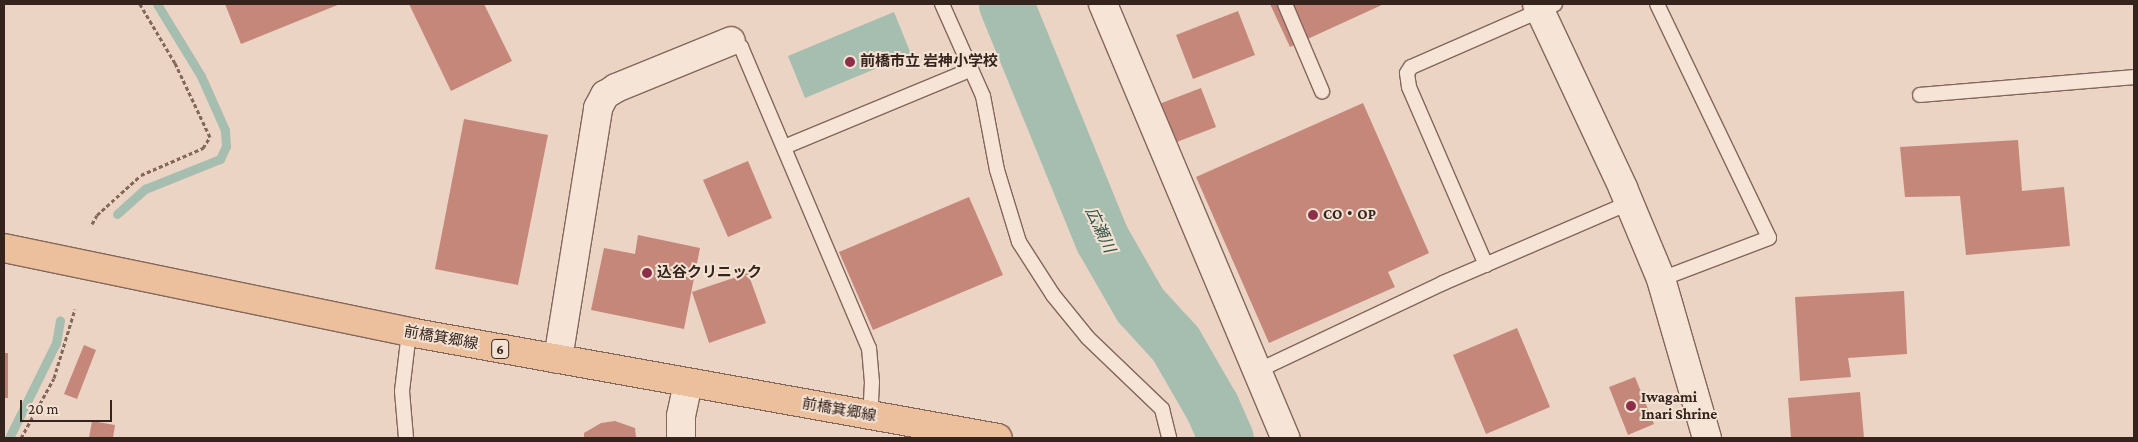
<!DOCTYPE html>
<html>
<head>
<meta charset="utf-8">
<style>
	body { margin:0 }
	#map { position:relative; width:2138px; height:442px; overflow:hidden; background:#ebd4c3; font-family:"Crimson Pro","Noto Sans JP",serif }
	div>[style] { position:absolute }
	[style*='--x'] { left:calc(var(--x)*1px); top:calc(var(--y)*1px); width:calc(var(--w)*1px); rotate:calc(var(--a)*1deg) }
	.water>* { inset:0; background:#a5beb0 }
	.stream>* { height:9px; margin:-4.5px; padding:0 4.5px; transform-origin:4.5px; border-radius:4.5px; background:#a5beb0 }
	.river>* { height:55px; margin:-27.5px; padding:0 27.5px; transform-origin:27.5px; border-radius:27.5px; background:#a5beb0 }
	.building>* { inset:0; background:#c6877b }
	.path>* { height:3px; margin-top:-1.5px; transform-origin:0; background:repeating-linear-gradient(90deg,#84665b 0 4px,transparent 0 6.5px) }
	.roads { filter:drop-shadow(1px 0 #84665b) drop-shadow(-1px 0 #84665b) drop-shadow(0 1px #84665b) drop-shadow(0 -1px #84665b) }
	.service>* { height:14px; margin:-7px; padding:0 7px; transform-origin:7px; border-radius:7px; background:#f6e4d6 }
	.minor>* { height:28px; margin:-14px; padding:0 14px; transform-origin:14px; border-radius:14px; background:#f6e4d6 }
	.tertiary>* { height:28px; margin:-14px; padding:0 14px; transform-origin:14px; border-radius:14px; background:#f6e4d6 }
	.primary>* { height:28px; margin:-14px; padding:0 14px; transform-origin:14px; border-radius:14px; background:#ecbf9d }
	.dots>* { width:14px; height:14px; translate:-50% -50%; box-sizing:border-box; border:2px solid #f3e1d2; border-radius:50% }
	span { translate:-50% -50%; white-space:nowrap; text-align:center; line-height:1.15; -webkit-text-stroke:4px #f3e1d2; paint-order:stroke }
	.shield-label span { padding:1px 4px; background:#f3e1d2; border:1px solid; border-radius:4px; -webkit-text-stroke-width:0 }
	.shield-label { font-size:14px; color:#35231e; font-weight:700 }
	.poi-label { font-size:15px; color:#35231e; font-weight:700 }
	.left { translate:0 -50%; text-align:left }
	.street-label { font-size:15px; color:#35231e }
	.water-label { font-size:16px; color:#2e5347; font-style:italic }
	.frame { position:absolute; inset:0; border:5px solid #35231e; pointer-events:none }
	.scale { position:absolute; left:20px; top:400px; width:92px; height:22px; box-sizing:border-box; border:2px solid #35231e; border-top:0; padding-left:6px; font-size:15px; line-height:18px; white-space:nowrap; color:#35231e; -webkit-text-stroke:4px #f3e1d2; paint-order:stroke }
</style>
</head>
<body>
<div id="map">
	<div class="water">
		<i style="clip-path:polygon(894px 12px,911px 54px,805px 98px,788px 56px)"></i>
	</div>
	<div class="stream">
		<i style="--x:117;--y:214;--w:38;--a:-42"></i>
		<i style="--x:145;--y:189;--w:81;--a:-21.8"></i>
		<i style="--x:220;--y:159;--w:14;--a:-65"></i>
		<i style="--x:226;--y:146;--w:16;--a:-94"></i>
		<i style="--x:225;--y:130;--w:59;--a:-114"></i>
		<i style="--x:201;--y:76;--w:84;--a:-121.4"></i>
		<i style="--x:9;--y:438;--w:106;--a:-63.7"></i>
		<i style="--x:56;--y:343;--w:23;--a:-80"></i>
	</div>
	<div class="river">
		<i style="--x:1006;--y:4;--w:254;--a:67.8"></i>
		<i style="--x:1102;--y:239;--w:76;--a:60.1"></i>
		<i style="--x:1140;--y:305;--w:52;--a:47.4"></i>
		<i style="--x:1175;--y:343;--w:74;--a:60"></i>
		<i style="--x:1212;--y:407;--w:34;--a:66"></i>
	</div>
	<div class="building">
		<i style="clip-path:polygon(225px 4px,340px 4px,241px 44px)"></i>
		<i style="clip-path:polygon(409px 4px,484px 4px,512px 61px,451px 91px)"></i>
		<i style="clip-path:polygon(1270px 4px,1384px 4px,1290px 47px)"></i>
		<i style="clip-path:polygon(1238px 11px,1255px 55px,1193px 79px,1176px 35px)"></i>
		<i style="clip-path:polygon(1201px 88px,1216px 127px,1161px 148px,1146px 109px)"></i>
		<i style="clip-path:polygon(1363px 103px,1429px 253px,1388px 272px,1395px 287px,1269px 343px,1196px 177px)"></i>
		<i style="clip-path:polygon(464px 119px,548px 135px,518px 285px,435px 269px)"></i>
		<i style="clip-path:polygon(2018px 140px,2022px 191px,2064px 187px,2070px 246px,1966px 255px,1960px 196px,1905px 197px,1900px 147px)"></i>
		<i style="clip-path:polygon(748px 161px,772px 218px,728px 237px,703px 180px)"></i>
		<i style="clip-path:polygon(969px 197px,1003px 275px,873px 330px,839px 252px)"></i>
		<i style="clip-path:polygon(638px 235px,700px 248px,684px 329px,591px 310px,604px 248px,635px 254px)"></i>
		<i style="clip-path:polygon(748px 273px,766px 323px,709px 343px,692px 292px)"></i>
		<i style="clip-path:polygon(1904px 291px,1907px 354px,1848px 358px,1851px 377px,1800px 381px,1795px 297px)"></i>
		<i style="clip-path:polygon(1517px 328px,1550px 407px,1486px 434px,1453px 355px)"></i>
		<i style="clip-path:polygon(84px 345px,96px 350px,77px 399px,64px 394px)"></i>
		<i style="clip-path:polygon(4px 353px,8px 353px,8px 398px,4px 398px)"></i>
		<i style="clip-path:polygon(1635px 377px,1654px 424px,1628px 435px,1609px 387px)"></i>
		<i style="clip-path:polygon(1860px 392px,1864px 438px,1791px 438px,1788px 398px)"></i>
		<i style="clip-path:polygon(92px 421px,115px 425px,113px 438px,89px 438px)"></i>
		<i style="clip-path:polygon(615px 421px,635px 428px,636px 437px,584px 438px,584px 433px,601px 423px)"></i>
	</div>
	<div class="path">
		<i style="--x:92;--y:224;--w:10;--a:-61"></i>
		<i style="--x:97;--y:215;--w:59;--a:-42.3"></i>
		<i style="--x:141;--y:175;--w:68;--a:-23.5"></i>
		<i style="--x:203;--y:148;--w:13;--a:-58"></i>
		<i style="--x:210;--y:137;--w:82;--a:-115.3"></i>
		<i style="--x:175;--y:63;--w:69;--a:-120.7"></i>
		<i style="--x:21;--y:438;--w:68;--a:-61.2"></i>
		<i style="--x:54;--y:378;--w:72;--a:-73.1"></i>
	</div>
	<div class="roads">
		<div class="service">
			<i style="--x:942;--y:4;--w:101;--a:66"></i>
			<i style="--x:983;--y:96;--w:75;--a:79.3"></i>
			<i style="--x:997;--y:170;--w:75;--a:73"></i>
			<i style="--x:1019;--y:242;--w:63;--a:57.3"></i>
			<i style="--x:1053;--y:295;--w:55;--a:50.9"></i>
			<i style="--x:1088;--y:338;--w:103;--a:43.8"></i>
			<i style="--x:1162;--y:409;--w:30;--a:76"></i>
			<i style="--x:1285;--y:4;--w:95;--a:67"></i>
			<i style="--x:1657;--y:4;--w:259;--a:64.4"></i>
			<i style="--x:1769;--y:238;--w:116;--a:159.2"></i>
			<i style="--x:731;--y:41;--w:12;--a:31"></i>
			<i style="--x:741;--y:47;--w:327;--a:67"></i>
			<i style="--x:869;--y:348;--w:34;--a:85"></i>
			<i style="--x:872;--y:382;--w:33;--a:93"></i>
			<i style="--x:1920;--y:95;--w:215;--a:-4.8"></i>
			<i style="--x:784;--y:147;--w:201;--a:-22.5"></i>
			<i style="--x:1486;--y:265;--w:194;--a:-113.4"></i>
			<i style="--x:1409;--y:87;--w:14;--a:-98"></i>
			<i style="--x:1407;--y:73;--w:7;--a:-56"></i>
			<i style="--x:1411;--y:67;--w:157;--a:-23.6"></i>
			<i style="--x:1257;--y:371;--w:206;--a:-25.3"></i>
			<i style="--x:1443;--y:283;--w:202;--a:-23.3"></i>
			<i style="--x:406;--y:438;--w:47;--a:-94.9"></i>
			<i style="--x:402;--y:391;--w:59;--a:-83.2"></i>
		</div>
		<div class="minor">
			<i style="--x:1103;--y:4;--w:471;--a:67.2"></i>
			<i style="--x:558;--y:359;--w:254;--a:-80.9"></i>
			<i style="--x:598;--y:108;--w:15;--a:-62"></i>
			<i style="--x:605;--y:95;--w:13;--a:-32"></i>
			<i style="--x:616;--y:88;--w:124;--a:-22.2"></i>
			<i style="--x:681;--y:438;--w:22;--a:-90"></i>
			<i style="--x:681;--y:416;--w:34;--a:-78"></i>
		</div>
		<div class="tertiary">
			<i style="--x:1537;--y:4;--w:203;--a:64.9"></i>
			<i style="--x:1623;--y:188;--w:99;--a:67.3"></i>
			<i style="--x:1661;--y:279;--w:166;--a:73.9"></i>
		</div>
		<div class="primary">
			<i style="--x:4;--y:248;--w:414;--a:11.7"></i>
			<i style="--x:409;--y:332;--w:598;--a:10.2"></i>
		</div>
	</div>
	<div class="dots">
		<i style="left:850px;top:62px;background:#8e2f49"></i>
		<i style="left:1313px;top:215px;background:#8e2f49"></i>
		<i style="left:647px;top:273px;background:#8e2f49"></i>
		<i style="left:1631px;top:406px;background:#8e2f49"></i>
	</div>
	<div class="shield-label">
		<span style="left:500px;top:349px">6</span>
	</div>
	<div class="poi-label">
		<span class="left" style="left:860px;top:62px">前橋市立 岩神小学校</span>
		<span class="left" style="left:1323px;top:215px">CO・OP</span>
		<span class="left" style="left:657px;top:273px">込谷クリニック</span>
		<span class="left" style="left:1641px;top:406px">Iwagami<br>Inari Shrine</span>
	</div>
	<div class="street-label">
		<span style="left:441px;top:338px;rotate:10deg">前橋箕郷線</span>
		<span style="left:839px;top:410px;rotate:10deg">前橋箕郷線</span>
	</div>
	<div class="water-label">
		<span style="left:1100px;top:230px;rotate:65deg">広瀬川</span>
	</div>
	<div class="frame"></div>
	<div class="scale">20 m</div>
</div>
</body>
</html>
